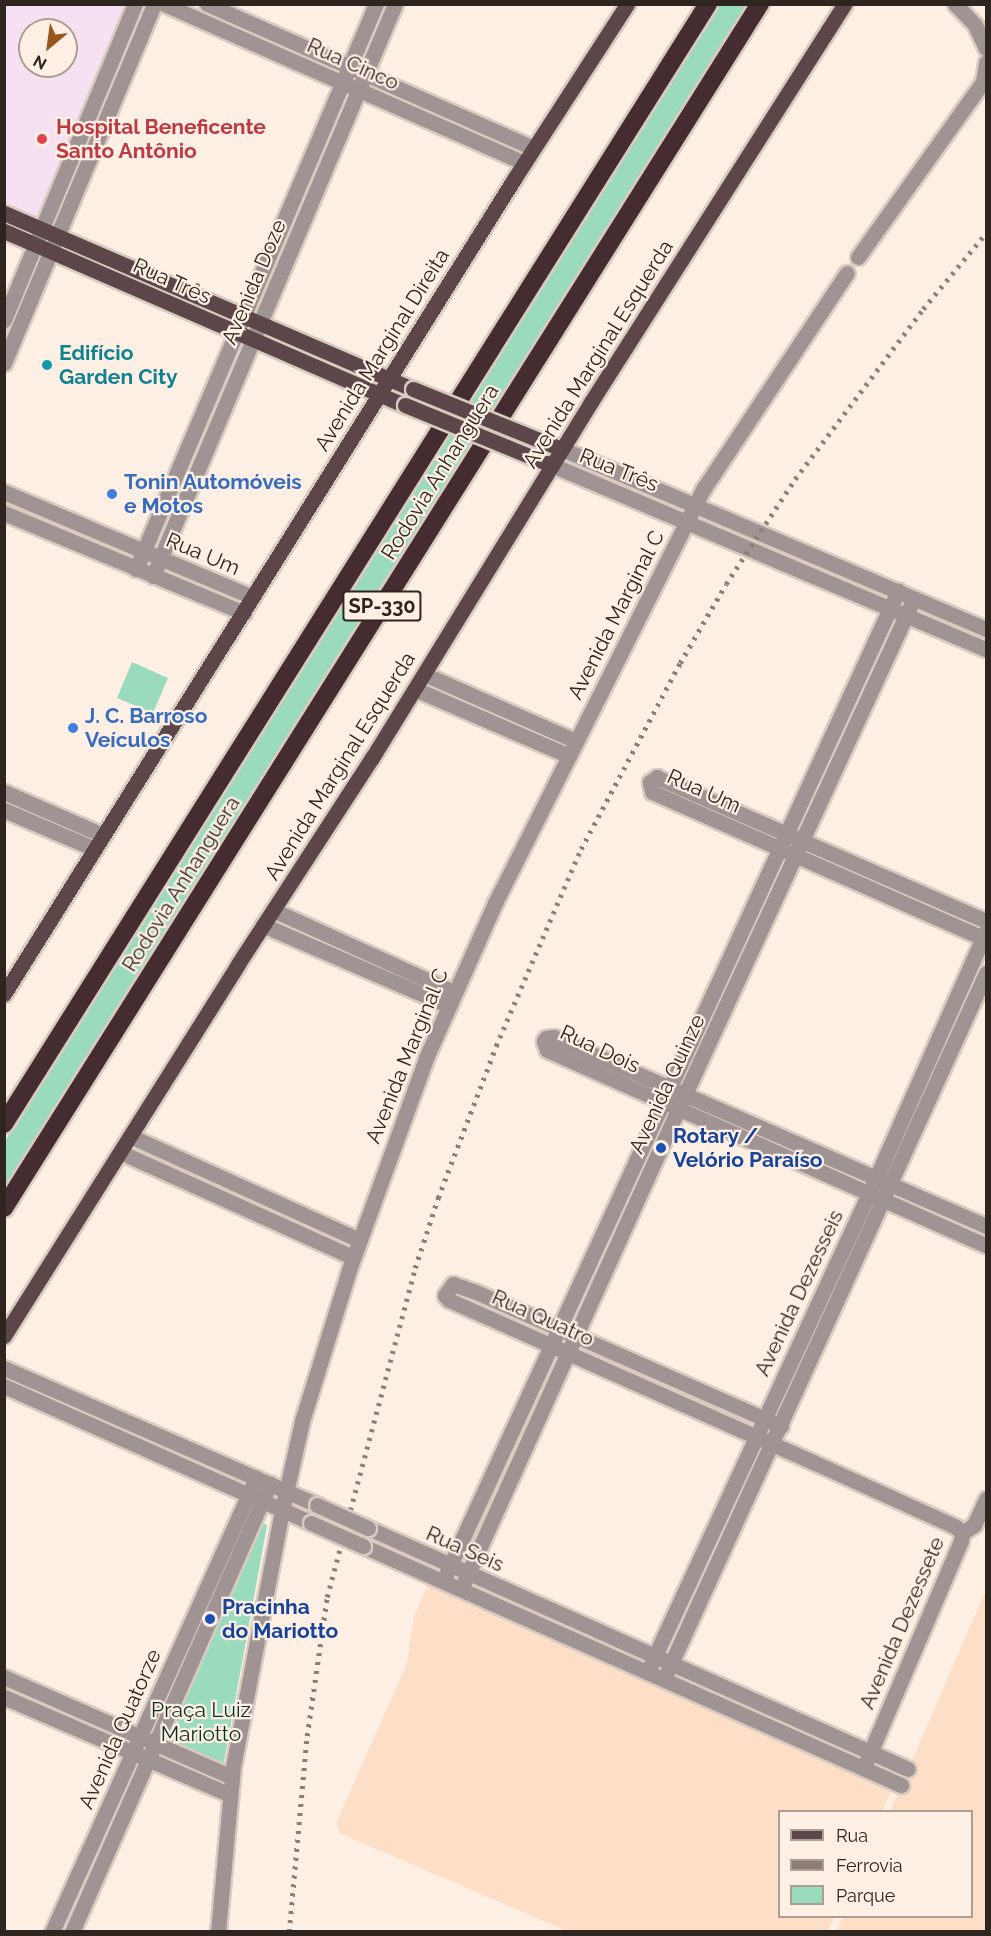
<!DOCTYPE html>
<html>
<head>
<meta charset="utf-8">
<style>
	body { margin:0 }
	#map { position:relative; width:991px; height:1936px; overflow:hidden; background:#feefe4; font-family:Raleway,sans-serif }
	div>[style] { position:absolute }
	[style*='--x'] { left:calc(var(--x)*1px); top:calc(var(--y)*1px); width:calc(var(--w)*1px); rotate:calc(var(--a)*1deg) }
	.built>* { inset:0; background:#fddfc7 }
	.medical>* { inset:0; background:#f5e1f1 }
	.green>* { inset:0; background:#9bdbbd }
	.roads { filter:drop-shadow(2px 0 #d9cbc0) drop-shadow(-2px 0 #d9cbc0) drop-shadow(0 2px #d9cbc0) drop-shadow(0 -2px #d9cbc0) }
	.minor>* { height:15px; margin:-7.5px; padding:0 7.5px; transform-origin:7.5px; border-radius:7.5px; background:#a09394 }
	.major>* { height:15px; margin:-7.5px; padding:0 7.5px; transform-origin:7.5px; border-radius:7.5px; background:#5c4649 }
	.highway>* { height:18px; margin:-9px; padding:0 9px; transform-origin:9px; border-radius:9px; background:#442c30 }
	.rail>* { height:4.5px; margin-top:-2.25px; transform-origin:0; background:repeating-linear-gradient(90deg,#8a7e75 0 3px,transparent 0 9px) }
	.bridges { filter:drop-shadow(2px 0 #d9cbc0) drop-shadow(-2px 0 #d9cbc0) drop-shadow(0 2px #d9cbc0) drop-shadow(0 -2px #d9cbc0) }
	.minor-bridge>* { height:15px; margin:-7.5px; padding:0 7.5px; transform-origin:7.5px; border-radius:7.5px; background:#a09394 }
	.major-bridge>* { height:15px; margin:-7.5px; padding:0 7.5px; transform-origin:7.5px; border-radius:7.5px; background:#5c4649 }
	.dots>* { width:16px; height:16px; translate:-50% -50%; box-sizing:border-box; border:3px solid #feefe4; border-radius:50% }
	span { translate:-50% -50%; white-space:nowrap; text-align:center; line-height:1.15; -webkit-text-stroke:4.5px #feefe4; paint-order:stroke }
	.shield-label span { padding:2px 4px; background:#feefe4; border:2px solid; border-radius:4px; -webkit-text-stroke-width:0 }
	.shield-label { font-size:20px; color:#2e251e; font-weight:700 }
	.street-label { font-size:21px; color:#2e251e }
	.health-label { font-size:21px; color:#be3a42; font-weight:700 }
	.left { translate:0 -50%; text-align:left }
	.culture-label { font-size:21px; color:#0d838f; font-weight:700 }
	.shop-label { font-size:21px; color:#366cbe; font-weight:700 }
	.transit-label { font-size:21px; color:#164399; font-weight:700 }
	.park-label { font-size:21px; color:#0b3324 }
	.frame { position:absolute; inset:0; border:6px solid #2e251e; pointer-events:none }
	.legend { position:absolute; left:778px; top:1810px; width:195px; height:108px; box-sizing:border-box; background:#feefe4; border:2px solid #ab9e95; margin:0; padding:8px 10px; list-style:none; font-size:18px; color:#2e251e }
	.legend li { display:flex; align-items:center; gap:12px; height:30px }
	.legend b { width:30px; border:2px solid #ab9e95 }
	.north { position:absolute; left:18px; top:18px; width:60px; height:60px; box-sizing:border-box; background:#feefe4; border:2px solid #ab9e95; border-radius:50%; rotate:209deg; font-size:16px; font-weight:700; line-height:24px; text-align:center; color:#2e251e }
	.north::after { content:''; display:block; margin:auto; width:21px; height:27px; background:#96571e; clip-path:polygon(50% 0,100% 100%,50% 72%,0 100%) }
</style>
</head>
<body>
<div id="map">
	<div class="built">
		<i style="clip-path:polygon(431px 1577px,895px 1783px,882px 1811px,780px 1812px,780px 1916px,834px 1917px,828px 1931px,567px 1931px,339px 1833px,337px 1821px,406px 1666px,414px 1617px)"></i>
		<i style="clip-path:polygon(986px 1590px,986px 1931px,836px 1932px,843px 1917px,972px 1916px,972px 1812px,890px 1811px)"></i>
	</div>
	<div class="medical">
		<i style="clip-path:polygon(evenodd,5px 5px,134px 5px,43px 230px,5px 213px,5px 5px,30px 30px,66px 30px,66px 66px,30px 66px,30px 30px)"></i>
	</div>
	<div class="green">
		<i style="clip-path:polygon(718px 5px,750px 5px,5px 1192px,5px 1141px)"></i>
		<i style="clip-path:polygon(132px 662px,168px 678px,153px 713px,117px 698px)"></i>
		<i style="clip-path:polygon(261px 1522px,267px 1525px,266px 1531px,223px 1767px,161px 1740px)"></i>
	</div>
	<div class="roads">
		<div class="minor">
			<i style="--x:164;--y:4;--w:394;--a:23.8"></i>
			<i style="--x:207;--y:4;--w:357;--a:23.8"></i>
			<i style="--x:955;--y:4;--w:29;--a:46"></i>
			<i style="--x:975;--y:25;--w:26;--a:65"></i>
			<i style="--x:858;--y:257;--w:215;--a:-54.5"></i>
			<i style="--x:983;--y:82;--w:20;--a:-81"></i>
			<i style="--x:4;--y:320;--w:342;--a:-67.5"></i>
			<i style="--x:4;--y:363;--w:389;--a:-67.3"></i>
			<i style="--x:562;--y:449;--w:461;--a:23"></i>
			<i style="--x:552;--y:465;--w:471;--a:23"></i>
			<i style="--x:4;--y:492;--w:270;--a:22.9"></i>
			<i style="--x:4;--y:513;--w:260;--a:22.6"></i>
			<i style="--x:136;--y:569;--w:614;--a:-66.99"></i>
			<i style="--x:153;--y:576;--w:621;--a:-67.07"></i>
			<i style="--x:424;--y:674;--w:166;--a:23.8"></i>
			<i style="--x:415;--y:689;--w:168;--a:23.5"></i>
			<i style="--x:4;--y:792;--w:108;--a:23.5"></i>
			<i style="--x:4;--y:810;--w:99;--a:23.2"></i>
			<i style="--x:273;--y:910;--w:199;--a:24.4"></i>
			<i style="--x:986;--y:921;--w:359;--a:-156.4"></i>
			<i style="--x:657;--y:777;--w:9;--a:144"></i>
			<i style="--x:650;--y:782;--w:10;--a:79"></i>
			<i style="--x:652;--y:792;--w:365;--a:23.8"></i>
			<i style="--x:263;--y:925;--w:203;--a:23.5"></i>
			<i style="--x:130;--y:1136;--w:252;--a:24.4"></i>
			<i style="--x:120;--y:1152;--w:256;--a:24.3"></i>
			<i style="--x:986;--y:1226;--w:472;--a:-156.4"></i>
			<i style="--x:554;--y:1037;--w:8;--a:173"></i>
			<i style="--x:546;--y:1038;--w:4;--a:124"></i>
			<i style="--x:544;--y:1041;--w:9;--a:72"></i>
			<i style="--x:547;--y:1050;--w:480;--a:24"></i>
			<i style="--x:4;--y:1368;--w:342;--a:23.6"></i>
			<i style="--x:4;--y:1386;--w:336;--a:24"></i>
			<i style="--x:781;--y:1426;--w:336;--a:-156.3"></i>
			<i style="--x:473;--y:1291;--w:21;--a:-161"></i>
			<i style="--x:453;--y:1284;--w:14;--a:126"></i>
			<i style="--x:445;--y:1295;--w:6;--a:51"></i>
			<i style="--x:449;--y:1300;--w:398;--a:24"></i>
			<i style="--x:813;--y:1462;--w:157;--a:24.4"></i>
			<i style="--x:956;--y:1527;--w:8;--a:45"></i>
			<i style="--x:368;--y:1528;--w:591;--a:24.05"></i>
			<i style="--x:962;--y:1533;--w:14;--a:-34"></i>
			<i style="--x:974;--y:1525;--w:29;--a:-65"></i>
			<i style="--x:363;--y:1546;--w:589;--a:23.95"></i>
			<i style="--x:443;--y:1581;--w:1090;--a:-65.32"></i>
			<i style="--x:461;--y:1589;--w:543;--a:-65.65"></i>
			<i style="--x:685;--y:1094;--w:546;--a:-65.22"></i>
			<i style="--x:648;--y:1671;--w:543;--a:-65.18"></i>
			<i style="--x:876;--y:1178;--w:270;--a:-66"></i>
			<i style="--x:4;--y:1677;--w:249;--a:23.7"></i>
			<i style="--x:664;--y:1679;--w:776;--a:-65.48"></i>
			<i style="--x:4;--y:1697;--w:246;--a:23.4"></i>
			<i style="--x:867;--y:1760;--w:238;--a:-66.8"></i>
			<i style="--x:961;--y:1541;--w:8;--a:-83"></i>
			<i style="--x:52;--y:1932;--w:498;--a:-65.8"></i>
			<i style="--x:72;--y:1932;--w:490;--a:-66.2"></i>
			<i style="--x:218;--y:1932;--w:166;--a:-84.8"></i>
			<i style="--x:233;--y:1767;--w:262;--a:-79.2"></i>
			<i style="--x:282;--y:1510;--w:91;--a:-77.3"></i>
			<i style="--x:302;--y:1421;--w:158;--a:-72.7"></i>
			<i style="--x:349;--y:1270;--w:226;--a:-70"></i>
			<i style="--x:426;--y:1058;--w:170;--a:-66"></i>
			<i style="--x:495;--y:903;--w:465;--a:-63.3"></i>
			<i style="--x:704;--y:488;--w:258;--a:-56.4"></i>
		</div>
		<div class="major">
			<i style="--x:4;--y:213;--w:445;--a:23.3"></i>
			<i style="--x:4;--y:231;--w:437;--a:23.5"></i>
			<i style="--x:537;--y:439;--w:27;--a:22"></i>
			<i style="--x:527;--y:455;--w:27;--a:22"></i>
			<i style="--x:4;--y:994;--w:961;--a:-57.96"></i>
			<i style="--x:514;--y:179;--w:208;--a:-57.1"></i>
			<i style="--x:4;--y:1336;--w:439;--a:-57.8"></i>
			<i style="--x:238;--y:964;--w:246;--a:-57"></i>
			<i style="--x:372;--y:758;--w:418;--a:-58.4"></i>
			<i style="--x:591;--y:402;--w:472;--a:-57.5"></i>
		</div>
		<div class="highway">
			<i style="--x:4;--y:1124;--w:1323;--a:-57.85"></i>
			<i style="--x:4;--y:1208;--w:1422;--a:-57.88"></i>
		</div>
	</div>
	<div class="rail">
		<i style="--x:289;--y:1932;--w:197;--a:-84.8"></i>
		<i style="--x:307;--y:1736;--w:140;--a:-81.8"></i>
		<i style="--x:327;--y:1597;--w:341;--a:-75"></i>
		<i style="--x:415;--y:1268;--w:74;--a:-71.8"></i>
		<i style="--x:438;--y:1198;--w:163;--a:-69.1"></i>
		<i style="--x:496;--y:1046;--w:215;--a:-66.7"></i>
		<i style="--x:581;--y:849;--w:211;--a:-62"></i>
		<i style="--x:680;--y:663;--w:91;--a:-59.8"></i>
		<i style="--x:726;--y:584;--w:126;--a:-56.7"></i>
		<i style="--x:795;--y:479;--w:213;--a:-53"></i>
		<i style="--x:923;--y:309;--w:99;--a:-50.3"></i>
	</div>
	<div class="bridges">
		<div class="minor-bridge">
			<i style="--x:317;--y:1505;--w:56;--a:24.3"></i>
			<i style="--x:311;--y:1523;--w:57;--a:23.9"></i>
		</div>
		<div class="major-bridge">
			<i style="--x:413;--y:389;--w:134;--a:22"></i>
			<i style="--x:405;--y:405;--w:132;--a:22.3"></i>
		</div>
	</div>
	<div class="dots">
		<i style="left:42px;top:139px;background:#e0444e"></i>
		<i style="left:47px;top:365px;background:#0f9aa8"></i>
		<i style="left:112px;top:494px;background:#3f7fe0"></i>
		<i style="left:73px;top:728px;background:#3f7fe0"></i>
		<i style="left:661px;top:1148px;background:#1a4fb4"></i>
		<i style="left:210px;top:1619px;background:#1a4fb4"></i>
	</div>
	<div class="shield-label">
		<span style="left:382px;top:606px">SP-330</span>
	</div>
	<div class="street-label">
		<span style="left:353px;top:64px;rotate:24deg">Rua Cinco</span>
		<span style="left:172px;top:281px;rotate:24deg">Rua Três</span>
		<span style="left:254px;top:282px;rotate:-67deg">Avenida Doze</span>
		<span style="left:382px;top:350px;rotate:-58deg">Avenida Marginal Direita</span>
		<span style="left:598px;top:354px;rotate:-58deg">Avenida Marginal Esquerda</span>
		<span style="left:619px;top:470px;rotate:22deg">Rua Três</span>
		<span style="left:440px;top:472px;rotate:-58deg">Rodovia Anhanguera</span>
		<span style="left:203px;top:554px;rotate:23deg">Rua Um</span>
		<span style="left:616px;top:615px;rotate:-63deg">Avenida Marginal C</span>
		<span style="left:340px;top:766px;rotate:-58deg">Avenida Marginal Esquerda</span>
		<span style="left:704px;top:791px;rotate:24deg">Rua Um</span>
		<span style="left:181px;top:884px;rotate:-58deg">Rodovia Anhanguera</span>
		<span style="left:600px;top:1049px;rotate:25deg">Rua Dois</span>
		<span style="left:407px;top:1056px;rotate:-68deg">Avenida Marginal C</span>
		<span style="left:667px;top:1084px;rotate:-65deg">Avenida Quinze</span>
		<span style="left:799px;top:1293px;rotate:-65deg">Avenida Dezesseis</span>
		<span style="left:543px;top:1318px;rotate:24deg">Rua Quatro</span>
		<span style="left:465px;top:1549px;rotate:24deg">Rua Seis</span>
		<span style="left:902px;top:1623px;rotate:-67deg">Avenida Dezessete</span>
		<span style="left:120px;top:1729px;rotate:-66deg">Avenida Quatorze</span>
	</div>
	<div class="health-label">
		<span class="left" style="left:56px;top:139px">Hospital Beneficente<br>Santo Antônio</span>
	</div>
	<div class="culture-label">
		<span class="left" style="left:59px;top:365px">Edifício<br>Garden City</span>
	</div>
	<div class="shop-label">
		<span class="left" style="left:124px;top:494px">Tonin Automóveis<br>e Motos</span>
		<span class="left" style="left:85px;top:728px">J. C. Barroso<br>Veículos</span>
	</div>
	<div class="transit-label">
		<span class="left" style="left:673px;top:1148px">Rotary /<br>Velório Paraíso</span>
		<span class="left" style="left:222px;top:1619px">Pracinha<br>do Mariotto</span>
	</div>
	<div class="park-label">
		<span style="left:201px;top:1722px">Praça Luiz<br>Mariotto</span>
	</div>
	<div class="frame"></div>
	<ul class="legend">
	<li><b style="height:8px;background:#5c4649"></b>Rua</li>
	<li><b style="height:8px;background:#8a7e75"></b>Ferrovia</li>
	<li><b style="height:16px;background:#9bdbbd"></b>Parque</li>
	</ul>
	<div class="north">N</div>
</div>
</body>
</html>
